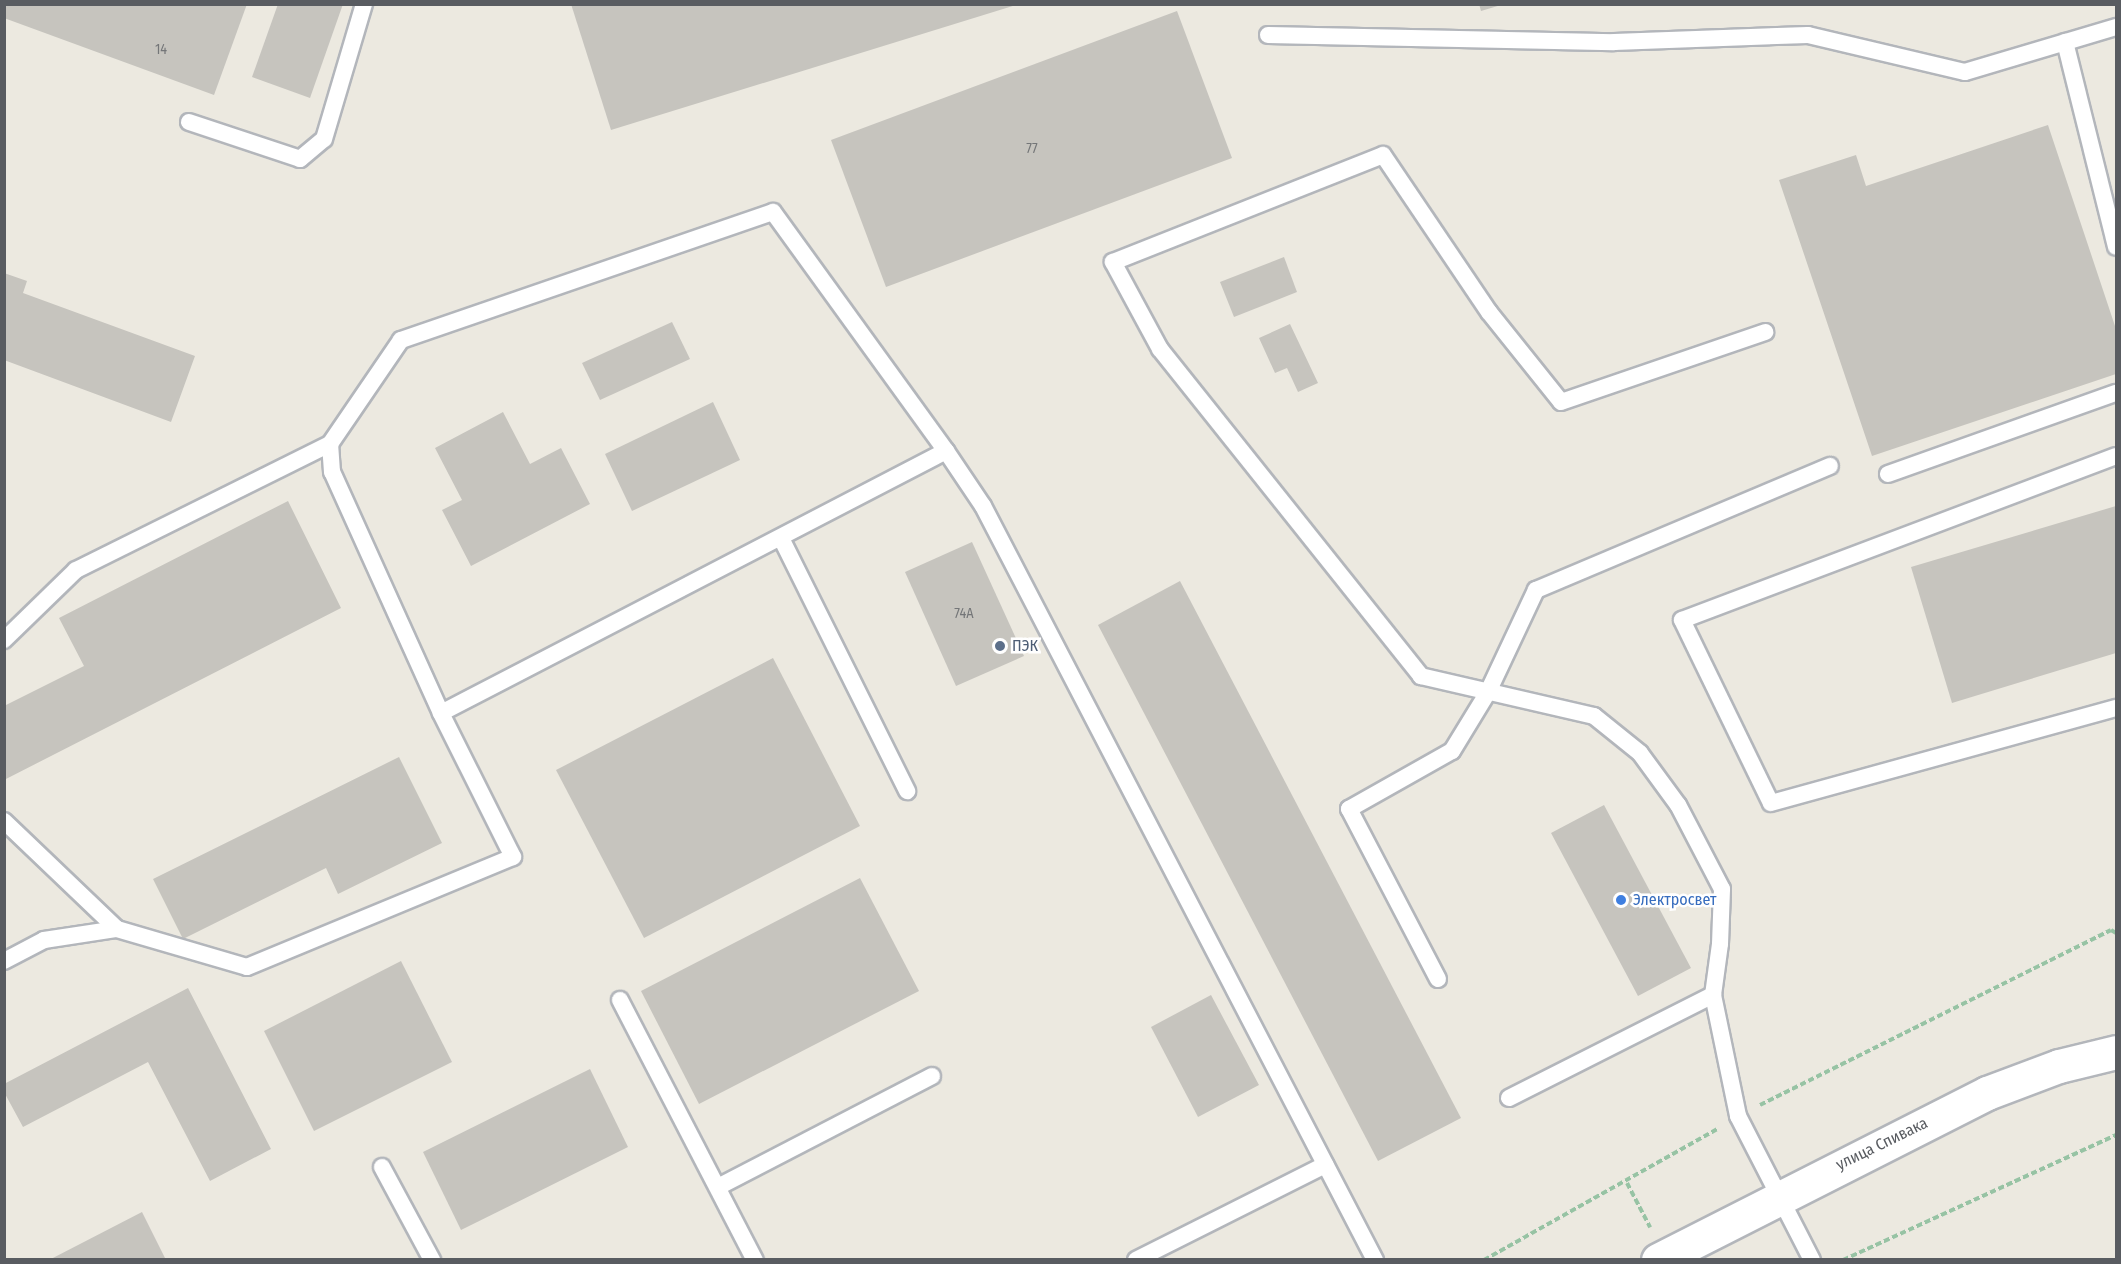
<!DOCTYPE html>
<html>
<head>
<meta charset="utf-8">
<style>
	body { margin:0 }
	#map { position:relative; width:2121px; height:1264px; overflow:hidden; background:#ece9e0; font-family:"Fira Sans Condensed",sans-serif }
	div>[style] { position:absolute }
	[style*='--x'] { left:calc(var(--x)*1px); top:calc(var(--y)*1px); width:calc(var(--w)*1px); rotate:calc(var(--a)*1deg) }
	.building>* { inset:0; background:#c6c4be }
	.path>* { height:4px; margin-top:-2px; transform-origin:0; background:repeating-linear-gradient(90deg,#97c3a4 0 6px,transparent 0 9px) }
	.roads { filter:drop-shadow(2px 0 #b3b6bb) drop-shadow(-2px 0 #b3b6bb) drop-shadow(0 2px #b3b6bb) drop-shadow(0 -2px #b3b6bb) }
	.lane>* { height:16px; margin:-8px; padding:0 8px; transform-origin:8px; border-radius:8px; background:#fff }
	.secondary>* { height:33px; margin:-16.5px; padding:0 16.5px; transform-origin:16.5px; border-radius:16.5px; background:#fff }
	.dots>* { width:16px; height:16px; translate:-50% -50%; box-sizing:border-box; border:3px solid #fff; border-radius:50% }
	span { translate:-50% -50%; white-space:nowrap; text-align:center; line-height:1.15; -webkit-text-stroke:5px #fff; paint-order:stroke }
	.number-label { font-size:14px; color:#747678 }
	.number-label span { -webkit-text-stroke-width:0 }
	.service-label { font-size:16px; color:#4e5e75 }
	.left { translate:0 -50%; text-align:left }
	.shop-label { font-size:16px; color:#366cbe }
	.street-label { font-size:16px; color:#595c61 }
	.frame { position:absolute; inset:0; border:6px solid #595c61; pointer-events:none }
</style>
</head>
<body>
<div id="map">
	<div class="building">
		<i style="clip-path:polygon(4px 4px,247px 4px,214px 95px,4px 18px)"></i>
		<i style="clip-path:polygon(278px 4px,343px 4px,310px 98px,252px 77px)"></i>
		<i style="clip-path:polygon(571px 4px,1016px 4px,1016px 5px,611px 130px)"></i>
		<i style="clip-path:polygon(1479px 4px,1501px 4px,1501px 5px,1481px 11px)"></i>
		<i style="clip-path:polygon(1177px 11px,1232px 158px,886px 287px,831px 140px)"></i>
		<i style="clip-path:polygon(2048px 125px,2116px 329px,2116px 374px,1872px 456px,1779px 180px,1856px 155px,1866px 186px)"></i>
		<i style="clip-path:polygon(1284px 257px,1297px 292px,1234px 317px,1220px 282px)"></i>
		<i style="clip-path:polygon(4px 273px,27px 281px,23px 293px,195px 356px,171px 422px,4px 360px)"></i>
		<i style="clip-path:polygon(672px 322px,690px 359px,600px 400px,582px 363px)"></i>
		<i style="clip-path:polygon(1290px 324px,1318px 383px,1298px 392px,1287px 368px,1275px 373px,1259px 338px)"></i>
		<i style="clip-path:polygon(713px 402px,740px 460px,632px 511px,605px 454px)"></i>
		<i style="clip-path:polygon(503px 412px,530px 464px,561px 448px,590px 504px,471px 566px,442px 510px,462px 500px,435px 448px)"></i>
		<i style="clip-path:polygon(288px 501px,341px 608px,4px 780px,4px 706px,84px 666px,59px 618px)"></i>
		<i style="clip-path:polygon(2116px 506px,2116px 653px,1952px 703px,1911px 567px)"></i>
		<i style="clip-path:polygon(972px 542px,1024px 656px,956px 686px,905px 572px)"></i>
		<i style="clip-path:polygon(1180px 581px,1461px 1118px,1378px 1161px,1098px 625px)"></i>
		<i style="clip-path:polygon(773px 658px,860px 826px,644px 938px,556px 770px)"></i>
		<i style="clip-path:polygon(399px 757px,442px 843px,338px 894px,326px 868px,183px 939px,153px 879px)"></i>
		<i style="clip-path:polygon(1604px 805px,1691px 968px,1638px 996px,1551px 833px)"></i>
		<i style="clip-path:polygon(860px 878px,919px 991px,699px 1104px,641px 991px)"></i>
		<i style="clip-path:polygon(401px 961px,452px 1062px,314px 1131px,264px 1031px)"></i>
		<i style="clip-path:polygon(188px 988px,271px 1149px,210px 1181px,148px 1062px,23px 1127px,4px 1092px,4px 1084px)"></i>
		<i style="clip-path:polygon(1211px 995px,1259px 1085px,1198px 1117px,1151px 1027px)"></i>
		<i style="clip-path:polygon(590px 1069px,628px 1147px,461px 1230px,423px 1152px)"></i>
		<i style="clip-path:polygon(142px 1212px,166px 1260px,49px 1260px)"></i>
	</div>
	<div class="path">
		<i style="--x:1760;--y:1105;--w:392;--a:-26.5"></i>
		<i style="--x:2111;--y:930;--w:6;--a:31"></i>
		<i style="--x:1627;--y:1183;--w:50;--a:62.4"></i>
		<i style="--x:1484;--y:1260;--w:267;--a:-29.3"></i>
		<i style="--x:1843;--y:1260;--w:300;--a:-24.6"></i>
	</div>
	<div class="roads">
		<div class="lane">
			<i style="--x:1268;--y:35;--w:346;--a:1.2"></i>
			<i style="--x:1614;--y:42;--w:194;--a:-2.1"></i>
			<i style="--x:1808;--y:35;--w:161;--a:13.3"></i>
			<i style="--x:1965;--y:72;--w:158;--a:-16.6"></i>
			<i style="--x:2065;--y:42;--w:211;--a:76"></i>
			<i style="--x:189;--y:122;--w:117;--a:18.4"></i>
			<i style="--x:300;--y:159;--w:31;--a:-40"></i>
			<i style="--x:324;--y:139;--w:141;--a:-73.5"></i>
			<i style="--x:2116;--y:456;--w:464;--a:159.3"></i>
			<i style="--x:1682;--y:620;--w:203;--a:64.1"></i>
			<i style="--x:1771;--y:803;--w:358;--a:-15.4"></i>
			<i style="--x:1888;--y:474;--w:242;--a:-19.6"></i>
			<i style="--x:781;--y:538;--w:283;--a:63.5"></i>
			<i style="--x:4;--y:640;--w:100;--a:-44.2"></i>
			<i style="--x:76;--y:570;--w:284;--a:-26.4"></i>
			<i style="--x:441;--y:713;--w:569;--a:-27.42"></i>
			<i style="--x:946;--y:451;--w:66;--a:56.1"></i>
			<i style="--x:983;--y:506;--w:850;--a:62.53"></i>
			<i style="--x:4;--y:821;--w:156;--a:43.7"></i>
			<i style="--x:4;--y:961;--w:45;--a:-27.7"></i>
			<i style="--x:44;--y:940;--w:74;--a:-8.6"></i>
			<i style="--x:117;--y:929;--w:135;--a:16.3"></i>
			<i style="--x:247;--y:967;--w:288;--a:-22.5"></i>
			<i style="--x:513;--y:857;--w:161;--a:-116.6"></i>
			<i style="--x:441;--y:713;--w:265;--a:-114.3"></i>
			<i style="--x:332;--y:472;--w:28;--a:-94"></i>
			<i style="--x:330;--y:444;--w:126;--a:-55.7"></i>
			<i style="--x:401;--y:340;--w:393;--a:-19"></i>
			<i style="--x:773;--y:212;--w:295;--a:54.1"></i>
			<i style="--x:1438;--y:979;--w:192;--a:-117.6"></i>
			<i style="--x:1349;--y:809;--w:118;--a:-29.4"></i>
			<i style="--x:1452;--y:751;--w:69;--a:-58.6"></i>
			<i style="--x:1488;--y:692;--w:113;--a:-64.8"></i>
			<i style="--x:1536;--y:590;--w:319;--a:-22.9"></i>
			<i style="--x:1713;--y:995;--w:51;--a:-82.2"></i>
			<i style="--x:1720;--y:944;--w:55;--a:-87.9"></i>
			<i style="--x:1722;--y:889;--w:95;--a:-117.6"></i>
			<i style="--x:1678;--y:805;--w:64;--a:-126.2"></i>
			<i style="--x:1640;--y:753;--w:59;--a:-141.2"></i>
			<i style="--x:1594;--y:716;--w:178;--a:-167"></i>
			<i style="--x:1421;--y:676;--w:418;--a:-128.6"></i>
			<i style="--x:1160;--y:349;--w:99;--a:-118.4"></i>
			<i style="--x:1113;--y:262;--w:290;--a:-21.6"></i>
			<i style="--x:1383;--y:155;--w:189;--a:56"></i>
			<i style="--x:1489;--y:312;--w:115;--a:51.3"></i>
			<i style="--x:1561;--y:402;--w:216;--a:-18.9"></i>
			<i style="--x:620;--y:1000;--w:293;--a:62.6"></i>
			<i style="--x:1509;--y:1098;--w:229;--a:-26.8"></i>
			<i style="--x:1713;--y:995;--w:124;--a:78.3"></i>
			<i style="--x:1738;--y:1116;--w:162;--a:62.8"></i>
			<i style="--x:382;--y:1167;--w:106;--a:61.7"></i>
			<i style="--x:718;--y:1187;--w:241;--a:-27.4"></i>
			<i style="--x:1136;--y:1260;--w:212;--a:-26.7"></i>
		</div>
		<div class="secondary">
			<i style="--x:1658;--y:1260;--w:369;--a:-26.9"></i>
			<i style="--x:1987;--y:1093;--w:77;--a:-20.6"></i>
			<i style="--x:2059;--y:1066;--w:59;--a:-13.8"></i>
		</div>
	</div>
	<div class="dots">
		<i style="left:1000px;top:646px;background:#5c6f8a"></i>
		<i style="left:1621px;top:900px;background:#3f7fe0"></i>
	</div>
	<div class="number-label">
		<span style="left:161px;top:50px">14</span>
		<span style="left:1032px;top:149px">77</span>
		<span style="left:964px;top:614px">74А</span>
	</div>
	<div class="service-label">
		<span class="left" style="left:1012px;top:646px">ПЭК</span>
	</div>
	<div class="shop-label">
		<span class="left" style="left:1633px;top:900px">Электросвет</span>
	</div>
	<div class="street-label">
		<span style="left:1882px;top:1144px;rotate:-26deg">улица Спивака</span>
	</div>
	<div class="frame"></div>
</div>
</body>
</html>
